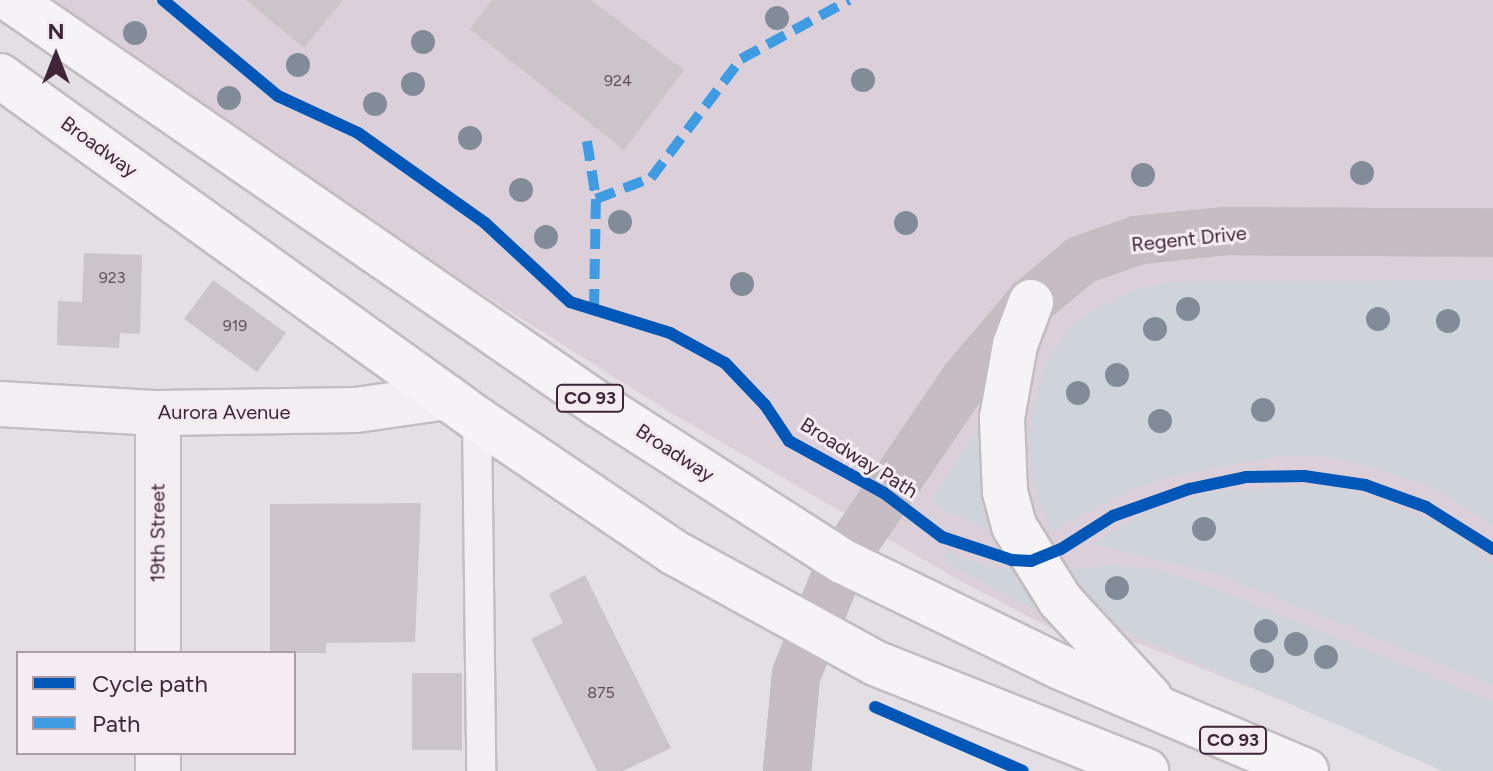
<!DOCTYPE html>
<html>
<head>
<meta charset="utf-8">
<style>
	body { margin:0 }
	#map { position:relative; width:1493px; height:771px; overflow:hidden; background:#e4dfe4; font-family:Figtree,sans-serif }
	div>[style] { position:absolute }
	[style*='--x'] { left:calc(var(--x)*1px); top:calc(var(--y)*1px); width:calc(var(--w)*1px); rotate:calc(var(--a)*1deg) }
	.built>* { inset:0; background:#dbd0d9 }
	.green>* { inset:0; background:#cfd3da }
	.building>* { inset:0; background:#cbc5ca }
	.roads { filter:drop-shadow(2px 0 #c2bdc1) drop-shadow(-2px 0 #c2bdc1) drop-shadow(0 2px #c2bdc1) drop-shadow(0 -2px #c2bdc1) }
	.lane>* { height:28px; margin:-14px; padding:0 14px; transform-origin:14px; border-radius:14px; background:#f2eef1 }
	.street>* { height:44px; margin:-22px; padding:0 22px; transform-origin:22px; border-radius:22px; background:#f2eef1 }
	.secondary>* { height:44px; margin:-22px; padding:0 22px; transform-origin:22px; border-radius:22px; background:#c5bdc3 }
	.primary>* { height:44px; margin:-22px; padding:0 22px; transform-origin:22px; border-radius:22px; background:#f5f3f5 }
	.quiet>* { height:10px; margin-top:-5px; transform-origin:0; background:repeating-linear-gradient(90deg,#3f9ce2 0 20px,transparent 0 30px) }
	.cycleway>* { height:12px; margin:-6px; padding:0 6px; transform-origin:6px; border-radius:6px; background:#0057b8 }
	.trees>* { width:24px; height:24px; margin:-12px; border-radius:50%; background:#828c99 }
	span { translate:-50% -50%; white-space:nowrap; text-align:center; line-height:1.15; -webkit-text-stroke:6px #f5ecf3; paint-order:stroke }
	.number-label { font-size:16px; color:#644f5d }
	.number-label span { -webkit-text-stroke-width:0 }
	.shield-label span { padding:2px 6px; background:#f5ecf3; border:2px solid; border-radius:6px; -webkit-text-stroke-width:0 }
	.shield-label { font-size:18px; color:#3f2537; font-weight:700 }
	.street-label { font-size:20px; color:#3f2537 }
	.legend { position:absolute; left:16px; top:651px; width:280px; height:104px; box-sizing:border-box; background:#f5ecf3; border:2px solid #ac9ca8; margin:0; padding:10px 14px; list-style:none; font-size:24px; color:#3f2537 }
	.legend li { display:flex; align-items:center; gap:16px; height:40px }
	.legend b { width:40px; border:2px solid #ac9ca8 }
	.north { position:absolute; left:16px; top:16px; width:80px; height:80px; -webkit-text-stroke:6px #f5ecf3; paint-order:stroke; rotate:0deg; font-size:22px; font-weight:700; line-height:32px; text-align:center; color:#3f2537 }
	.north::after { content:''; display:block; margin:auto; width:28px; height:36px; background:#3f2537; clip-path:polygon(50% 0,100% 100%,50% 72%,0 100%) }
</style>
</head>
<body>
<div id="map">
	<div class="built">
		<i style="clip-path:polygon(47px 0,1493px 0,1493px 771px,1458px 771px,1138px 643px,1070px 638px,957px 579px,675px 415px,315px 189px)"></i>
	</div>
	<div class="green">
		<i style="clip-path:polygon(1493px 280px,1493px 526px,1436px 489px,1378px 469px,1329px 457px,1281px 456px,1173px 476px,1128px 492px,1050px 531px,1031px 474px,1029px 434px,1036px 395px,1049px 357px,1071px 326px,1097px 307px,1134px 290px,1176px 281px)"></i>
		<i style="clip-path:polygon(983px 419px,1004px 537px,938px 507px,933px 498px)"></i>
		<i style="clip-path:polygon(1325px 485px,1357px 492px,1434px 521px,1463px 537px,1493px 564px,1493px 685px,1220px 575px,1094px 544px,1138px 516px,1208px 492px)"></i>
		<i style="clip-path:polygon(947px 551px,991px 568px,1023px 568px,1071px 628px,946px 563px)"></i>
		<i style="clip-path:polygon(1106px 565px,1155px 569px,1210px 586px,1493px 701px,1493px 771px,1442px 771px,1105px 622px,1068px 570px)"></i>
	</div>
	<div class="building">
		<i style="clip-path:polygon(246px 0,343px 0,304px 48px)"></i>
		<i style="clip-path:polygon(492px 0,591px 0,684px 70px,624px 150px,470px 29px)"></i>
		<i style="clip-path:polygon(84px 253px,142px 255px,140px 334px,120px 333px,119px 348px,57px 345px,58px 301px,82px 302px)"></i>
		<i style="clip-path:polygon(213px 280px,286px 333px,257px 372px,184px 319px)"></i>
		<i style="clip-path:polygon(421px 503px,415px 642px,326px 643px,326px 653px,270px 653px,270px 504px)"></i>
		<i style="clip-path:polygon(585px 575px,671px 748px,623px 771px,597px 771px,531px 639px,563px 623px,549px 594px)"></i>
		<i style="clip-path:polygon(412px 673px,462px 673px,462px 750px,412px 750px)"></i>
	</div>
	<div class="roads">
		<div class="lane">
			<i style="--x:477;--y:419;--w:352;--a:89.3"></i>
		</div>
		<div class="street">
			<i style="--x:0;--y:404;--w:158;--a:3.3"></i>
			<i style="--x:158;--y:413;--w:198;--a:-0.9"></i>
			<i style="--x:356;--y:410;--w:92;--a:-8.1"></i>
			<i style="--x:158;--y:413;--w:240;--a:90"></i>
			<i style="--x:158;--y:753;--w:18;--a:90"></i>
		</div>
		<div class="secondary">
			<i style="--x:787;--y:771;--w:96;--a:-84.6"></i>
			<i style="--x:796;--y:675;--w:123;--a:-68"></i>
			<i style="--x:842;--y:561;--w:219;--a:-55.8"></i>
			<i style="--x:965;--y:380;--w:102;--a:-49.8"></i>
			<i style="--x:1031;--y:302;--w:65;--a:-40"></i>
			<i style="--x:1081;--y:260;--w:60;--a:-19.3"></i>
			<i style="--x:1138;--y:240;--w:87;--a:-5.9"></i>
			<i style="--x:1225;--y:231;--w:268;--a:0.4"></i>
		</div>
		<div class="primary">
			<i style="--x:11;--y:0;--w:714;--a:34.56"></i>
			<i style="--x:599;--y:405;--w:289;--a:32.7"></i>
			<i style="--x:842;--y:561;--w:242;--a:25.9"></i>
			<i style="--x:1060;--y:667;--w:267;--a:22.9"></i>
			<i style="--x:0;--y:76;--w:588;--a:35.72"></i>
			<i style="--x:477;--y:419;--w:239;--a:34.1"></i>
			<i style="--x:675;--y:553;--w:228;--a:28.8"></i>
			<i style="--x:875;--y:663;--w:292;--a:21.7"></i>
			<i style="--x:1031;--y:302;--w:46;--a:110.4"></i>
			<i style="--x:1015;--y:345;--w:74;--a:100.1"></i>
			<i style="--x:1002;--y:418;--w:74;--a:87.7"></i>
			<i style="--x:1005;--y:492;--w:35;--a:75"></i>
			<i style="--x:1014;--y:526;--w:87;--a:58.1"></i>
			<i style="--x:1060;--y:600;--w:133;--a:47.4"></i>
		</div>
	</div>
	<div class="quiet">
		<i style="--x:587;--y:141;--w:59;--a:81.2"></i>
		<i style="--x:594;--y:309;--w:110;--a:-89"></i>
		<i style="--x:596;--y:199;--w:59;--a:-20.9"></i>
		<i style="--x:651;--y:178;--w:149;--a:-52.9"></i>
		<i style="--x:741;--y:59;--w:123;--a:-28.6"></i>
	</div>
	<div class="cycleway">
		<i style="--x:163;--y:0;--w:150;--a:39.9"></i>
		<i style="--x:278;--y:96;--w:88;--a:24.8"></i>
		<i style="--x:358;--y:133;--w:156;--a:35.3"></i>
		<i style="--x:485;--y:223;--w:116;--a:42.9"></i>
		<i style="--x:570;--y:302;--w:105;--a:17.2"></i>
		<i style="--x:670;--y:333;--w:63;--a:28.6"></i>
		<i style="--x:725;--y:363;--w:58;--a:46.4"></i>
		<i style="--x:765;--y:405;--w:43;--a:56.3"></i>
		<i style="--x:789;--y:441;--w:108;--a:28.7"></i>
		<i style="--x:884;--y:493;--w:73;--a:37.2"></i>
		<i style="--x:942;--y:537;--w:74;--a:18.2"></i>
		<i style="--x:1012;--y:560;--w:19;--a:3"></i>
		<i style="--x:1031;--y:561;--w:32;--a:-22"></i>
		<i style="--x:1061;--y:549;--w:62;--a:-32.4"></i>
		<i style="--x:1113;--y:516;--w:81;--a:-19.6"></i>
		<i style="--x:1189;--y:489;--w:58;--a:-11.9"></i>
		<i style="--x:1246;--y:477;--w:58;--a:-1"></i>
		<i style="--x:1304;--y:476;--w:62;--a:8.4"></i>
		<i style="--x:1365;--y:485;--w:65;--a:19.8"></i>
		<i style="--x:1426;--y:507;--w:79;--a:32.1"></i>
		<i style="--x:875;--y:707;--w:161;--a:23.4"></i>
	</div>
	<div class="trees">
		<i style="left:777px;top:18px"></i>
		<i style="left:135px;top:33px"></i>
		<i style="left:423px;top:42px"></i>
		<i style="left:298px;top:65px"></i>
		<i style="left:863px;top:80px"></i>
		<i style="left:413px;top:84px"></i>
		<i style="left:229px;top:98px"></i>
		<i style="left:375px;top:104px"></i>
		<i style="left:470px;top:138px"></i>
		<i style="left:1362px;top:173px"></i>
		<i style="left:1143px;top:175px"></i>
		<i style="left:521px;top:190px"></i>
		<i style="left:620px;top:222px"></i>
		<i style="left:906px;top:223px"></i>
		<i style="left:546px;top:237px"></i>
		<i style="left:742px;top:284px"></i>
		<i style="left:1188px;top:309px"></i>
		<i style="left:1378px;top:319px"></i>
		<i style="left:1448px;top:321px"></i>
		<i style="left:1155px;top:329px"></i>
		<i style="left:1117px;top:375px"></i>
		<i style="left:1078px;top:393px"></i>
		<i style="left:1263px;top:410px"></i>
		<i style="left:1160px;top:421px"></i>
		<i style="left:1204px;top:529px"></i>
		<i style="left:1117px;top:588px"></i>
		<i style="left:1266px;top:631px"></i>
		<i style="left:1296px;top:644px"></i>
		<i style="left:1326px;top:657px"></i>
		<i style="left:1262px;top:661px"></i>
	</div>
	<div class="number-label">
		<span style="left:618px;top:81px">924</span>
		<span style="left:112px;top:278px">923</span>
		<span style="left:235px;top:326px">919</span>
		<span style="left:601px;top:693px">875</span>
	</div>
	<div class="shield-label">
		<span style="left:590px;top:398px">CO 93</span>
		<span style="left:1233px;top:740px">CO 93</span>
	</div>
	<div class="street-label">
		<span style="left:99px;top:147px;rotate:36deg">Broadway</span>
		<span style="left:1189px;top:239px;rotate:-6deg">Regent Drive</span>
		<span style="left:224px;top:412px">Aurora Avenue</span>
		<span style="left:675px;top:453px;rotate:33deg">Broadway</span>
		<span style="left:859px;top:458px;rotate:32deg">Broadway Path</span>
		<span style="left:158px;top:533px;rotate:-90deg">19th Street</span>
	</div>
	<ul class="legend">
	<li><b style="height:10px;background:#0057b8"></b>Cycle path</li>
	<li><b style="height:10px;background:#3f9ce2"></b>Path</li>
	</ul>
	<div class="north">N</div>
</div>
</body>
</html>
